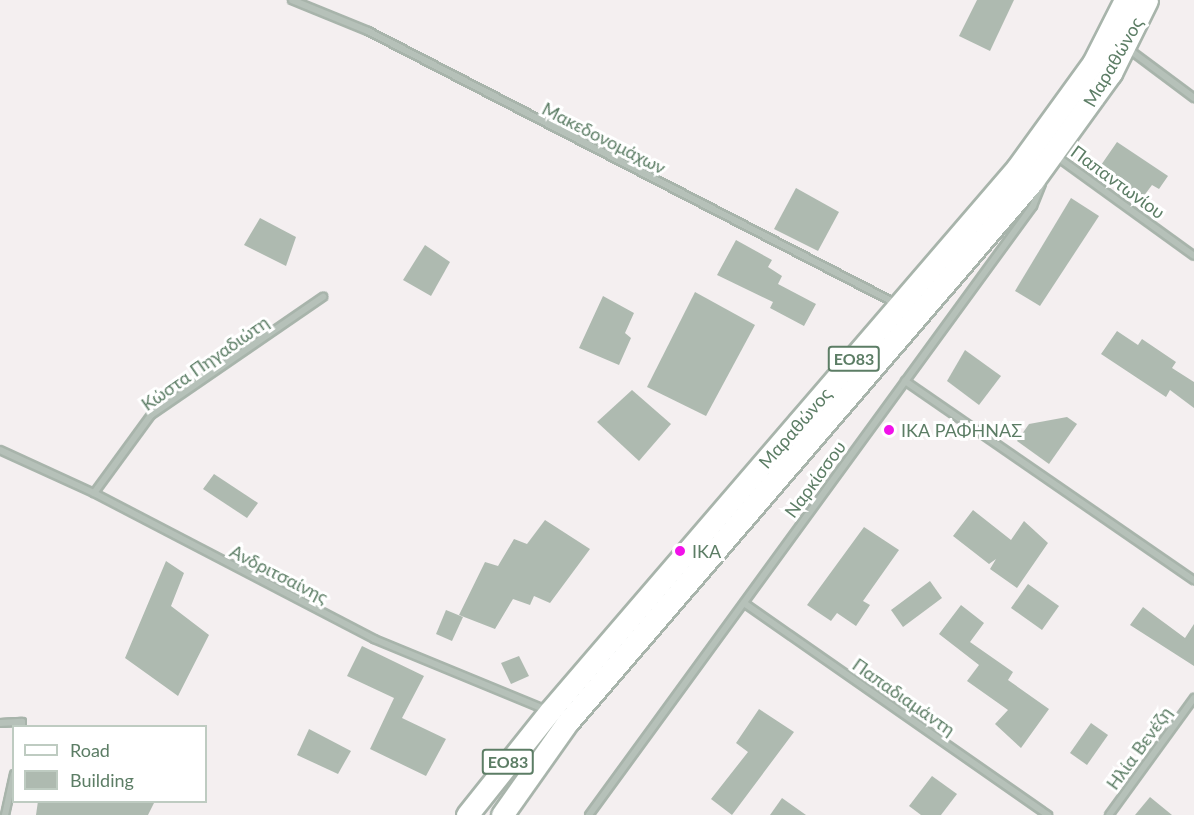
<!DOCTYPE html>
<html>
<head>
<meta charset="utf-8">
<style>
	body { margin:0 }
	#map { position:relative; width:1194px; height:815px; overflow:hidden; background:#f4eff0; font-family:Lato,sans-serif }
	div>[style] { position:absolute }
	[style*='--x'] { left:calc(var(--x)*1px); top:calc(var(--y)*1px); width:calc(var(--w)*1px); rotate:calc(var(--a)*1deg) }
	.building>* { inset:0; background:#aebab0 }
	.roads { filter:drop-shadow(2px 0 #a8b4ab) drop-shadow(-2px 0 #a8b4ab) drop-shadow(0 2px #a8b4ab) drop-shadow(0 -2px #a8b4ab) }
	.minor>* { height:6px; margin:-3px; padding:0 3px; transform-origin:3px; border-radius:3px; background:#b6c1b9 }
	.primary>* { height:21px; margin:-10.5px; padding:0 10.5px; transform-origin:10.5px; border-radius:10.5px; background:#fff }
	.dots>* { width:16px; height:16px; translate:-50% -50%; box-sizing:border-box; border:3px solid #fff; border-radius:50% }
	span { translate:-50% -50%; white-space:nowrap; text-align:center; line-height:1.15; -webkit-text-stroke:6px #fff; paint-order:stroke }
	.shield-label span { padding:2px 4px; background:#fff; border:2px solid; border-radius:4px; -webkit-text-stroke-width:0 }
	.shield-label { font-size:16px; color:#5c7d65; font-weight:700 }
	.street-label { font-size:18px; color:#5c7d65 }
	.poi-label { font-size:18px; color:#5c7d65 }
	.left { translate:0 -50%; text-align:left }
	.legend { position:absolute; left:12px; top:725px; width:195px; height:78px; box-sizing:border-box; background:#fff; border:2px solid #becbc1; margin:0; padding:8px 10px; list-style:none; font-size:18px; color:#5c7d65 }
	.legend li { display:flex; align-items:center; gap:12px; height:30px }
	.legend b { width:30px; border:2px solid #becbc1 }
</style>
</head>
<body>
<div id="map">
	<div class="building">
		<i style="clip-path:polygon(977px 0,1014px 0,990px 51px,959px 36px)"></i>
		<i style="clip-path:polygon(1117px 142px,1168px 176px,1159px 189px,1152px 185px,1143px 197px,1099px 168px)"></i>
		<i style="clip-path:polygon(796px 188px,839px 212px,818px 251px,774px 229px)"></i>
		<i style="clip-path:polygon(1071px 198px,1099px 216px,1040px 306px,1015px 291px)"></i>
		<i style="clip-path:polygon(260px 218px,296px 237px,286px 266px,244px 245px)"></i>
		<i style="clip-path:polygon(736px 240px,772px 260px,768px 267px,782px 276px,778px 284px,816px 304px,804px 326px,770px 308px,773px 302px,717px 275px)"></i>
		<i style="clip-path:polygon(425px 245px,450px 262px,431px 296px,403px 280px)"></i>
		<i style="clip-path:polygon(695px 292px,755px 325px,706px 416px,647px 387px)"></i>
		<i style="clip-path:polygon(603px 296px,634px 313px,625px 333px,631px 338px,619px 365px,579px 348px)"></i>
		<i style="clip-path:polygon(1117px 331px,1138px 345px,1142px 339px,1176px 362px,1172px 368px,1194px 382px,1194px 408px,1170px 390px,1166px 397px,1101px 354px)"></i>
		<i style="clip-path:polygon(965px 350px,1001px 376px,979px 405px,947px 381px)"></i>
		<i style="clip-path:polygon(632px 390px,671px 424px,639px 461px,597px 422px)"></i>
		<i style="clip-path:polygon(1067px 417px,1077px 424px,1049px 464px,1017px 441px,1029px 424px)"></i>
		<i style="clip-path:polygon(214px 474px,258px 503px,247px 518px,203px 489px)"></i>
		<i style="clip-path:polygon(973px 510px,1011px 540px,1024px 521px,1048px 543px,1017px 588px,990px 569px,996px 559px,989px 564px,953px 536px)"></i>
		<i style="clip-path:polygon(545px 520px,590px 549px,550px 603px,534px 596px,530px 605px,513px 599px,495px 629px,459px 615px,485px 562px,498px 566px,514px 539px,527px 544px)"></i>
		<i style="clip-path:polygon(864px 527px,899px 550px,863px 601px,870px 605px,856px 626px,837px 613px,831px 621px,807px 605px)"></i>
		<i style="clip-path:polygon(166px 561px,184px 573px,171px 606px,209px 635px,178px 696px,125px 658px)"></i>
		<i style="clip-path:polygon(930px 581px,942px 598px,903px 627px,891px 610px)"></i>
		<i style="clip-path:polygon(1028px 584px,1059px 606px,1042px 630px,1011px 608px)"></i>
		<i style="clip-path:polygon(961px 605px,984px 623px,970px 642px,1013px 672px,1008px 680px,1049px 709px,1021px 748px,995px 724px,1008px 710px,967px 681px,979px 665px,939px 634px)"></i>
		<i style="clip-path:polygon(1143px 607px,1185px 638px,1194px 624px,1194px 666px,1130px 625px)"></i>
		<i style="clip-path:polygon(446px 610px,463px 617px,452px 641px,436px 634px)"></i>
		<i style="clip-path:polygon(362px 646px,424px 676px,402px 718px,446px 739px,426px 776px,370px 749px,394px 698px,347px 676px)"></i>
		<i style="clip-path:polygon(519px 656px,529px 676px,511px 684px,501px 663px)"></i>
		<i style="clip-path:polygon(759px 709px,794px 732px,732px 815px,711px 799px,748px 752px,736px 743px)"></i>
		<i style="clip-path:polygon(1091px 723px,1108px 735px,1087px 765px,1070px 753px)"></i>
		<i style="clip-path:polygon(309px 729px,351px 751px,338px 774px,297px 755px)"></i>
		<i style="clip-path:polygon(932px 776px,957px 794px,941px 815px,921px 815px,909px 806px)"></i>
		<i style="clip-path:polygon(1150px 797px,1172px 815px,1135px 815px)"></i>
		<i style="clip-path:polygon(782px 798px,806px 815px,770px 815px)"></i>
		<i style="clip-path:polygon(38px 801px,155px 801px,148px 815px,36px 815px)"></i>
	</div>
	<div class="roads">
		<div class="minor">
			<i style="--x:292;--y:0;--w:82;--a:22.2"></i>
			<i style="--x:368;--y:31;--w:595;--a:27.3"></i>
			<i style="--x:1127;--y:48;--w:84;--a:36.7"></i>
			<i style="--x:1056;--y:156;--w:170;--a:35.9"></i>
			<i style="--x:905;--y:381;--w:351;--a:34.6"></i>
			<i style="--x:0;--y:450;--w:103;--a:24.6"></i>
			<i style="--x:94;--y:493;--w:316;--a:27.5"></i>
			<i style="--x:374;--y:639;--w:186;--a:22.4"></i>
			<i style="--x:94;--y:493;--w:97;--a:-53.8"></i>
			<i style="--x:151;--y:415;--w:209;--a:-34.5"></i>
			<i style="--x:744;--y:603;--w:371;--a:34.9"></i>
			<i style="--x:0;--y:723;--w:22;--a:-3"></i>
			<i style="--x:22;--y:722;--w:4;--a:90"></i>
			<i style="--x:5;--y:815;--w:42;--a:-77.6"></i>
			<i style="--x:589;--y:815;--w:754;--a:-53.91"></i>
			<i style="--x:1033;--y:206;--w:24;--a:-68"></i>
			<i style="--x:1109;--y:815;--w:145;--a:-54"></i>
		</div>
		<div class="primary">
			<i style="--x:467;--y:815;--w:133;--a:-51.4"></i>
			<i style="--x:550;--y:711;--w:716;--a:-49.3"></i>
			<i style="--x:1017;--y:168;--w:130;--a:-54.1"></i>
			<i style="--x:1093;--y:63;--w:71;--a:-63.1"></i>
			<i style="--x:502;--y:815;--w:113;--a:-54.8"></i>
			<i style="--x:567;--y:723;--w:713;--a:-49.32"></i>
			<i style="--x:1032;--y:182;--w:135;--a:-54.1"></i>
			<i style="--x:1111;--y:73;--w:81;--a:-63.7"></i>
		</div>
	</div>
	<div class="dots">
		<i style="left:889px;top:430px;background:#f111e9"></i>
		<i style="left:680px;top:551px;background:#f111e9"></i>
	</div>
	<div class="shield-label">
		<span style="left:854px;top:359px">ΕΟ83</span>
		<span style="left:508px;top:762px">ΕΟ83</span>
	</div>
	<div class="street-label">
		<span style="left:1113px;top:62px;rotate:-60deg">Μαραθώνος</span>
		<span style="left:604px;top:138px;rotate:27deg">Μακεδονομάχων</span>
		<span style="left:1118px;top:182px;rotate:36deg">Παπαντωνίου</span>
		<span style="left:205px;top:363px;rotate:-35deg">Κώστα Πηγαδιώτη</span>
		<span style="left:795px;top:428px;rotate:-49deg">Μαραθώνος</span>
		<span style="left:815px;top:479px;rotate:-54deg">Ναρκίσσου</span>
		<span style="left:279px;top:574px;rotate:27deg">Ανδριτσαίνης</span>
		<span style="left:904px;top:697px;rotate:35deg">Παπαδιαμάντη</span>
		<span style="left:1139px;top:748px;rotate:-54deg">Ηλία Βενέζη</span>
	</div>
	<div class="poi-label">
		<span class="left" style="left:901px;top:430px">ΙΚΑ ΡΑΦΗΝΑΣ</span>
		<span class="left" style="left:692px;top:551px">ΙΚΑ</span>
	</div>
	<ul class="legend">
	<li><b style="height:8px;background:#fff"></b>Road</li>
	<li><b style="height:16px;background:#aebab0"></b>Building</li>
	</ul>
</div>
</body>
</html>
